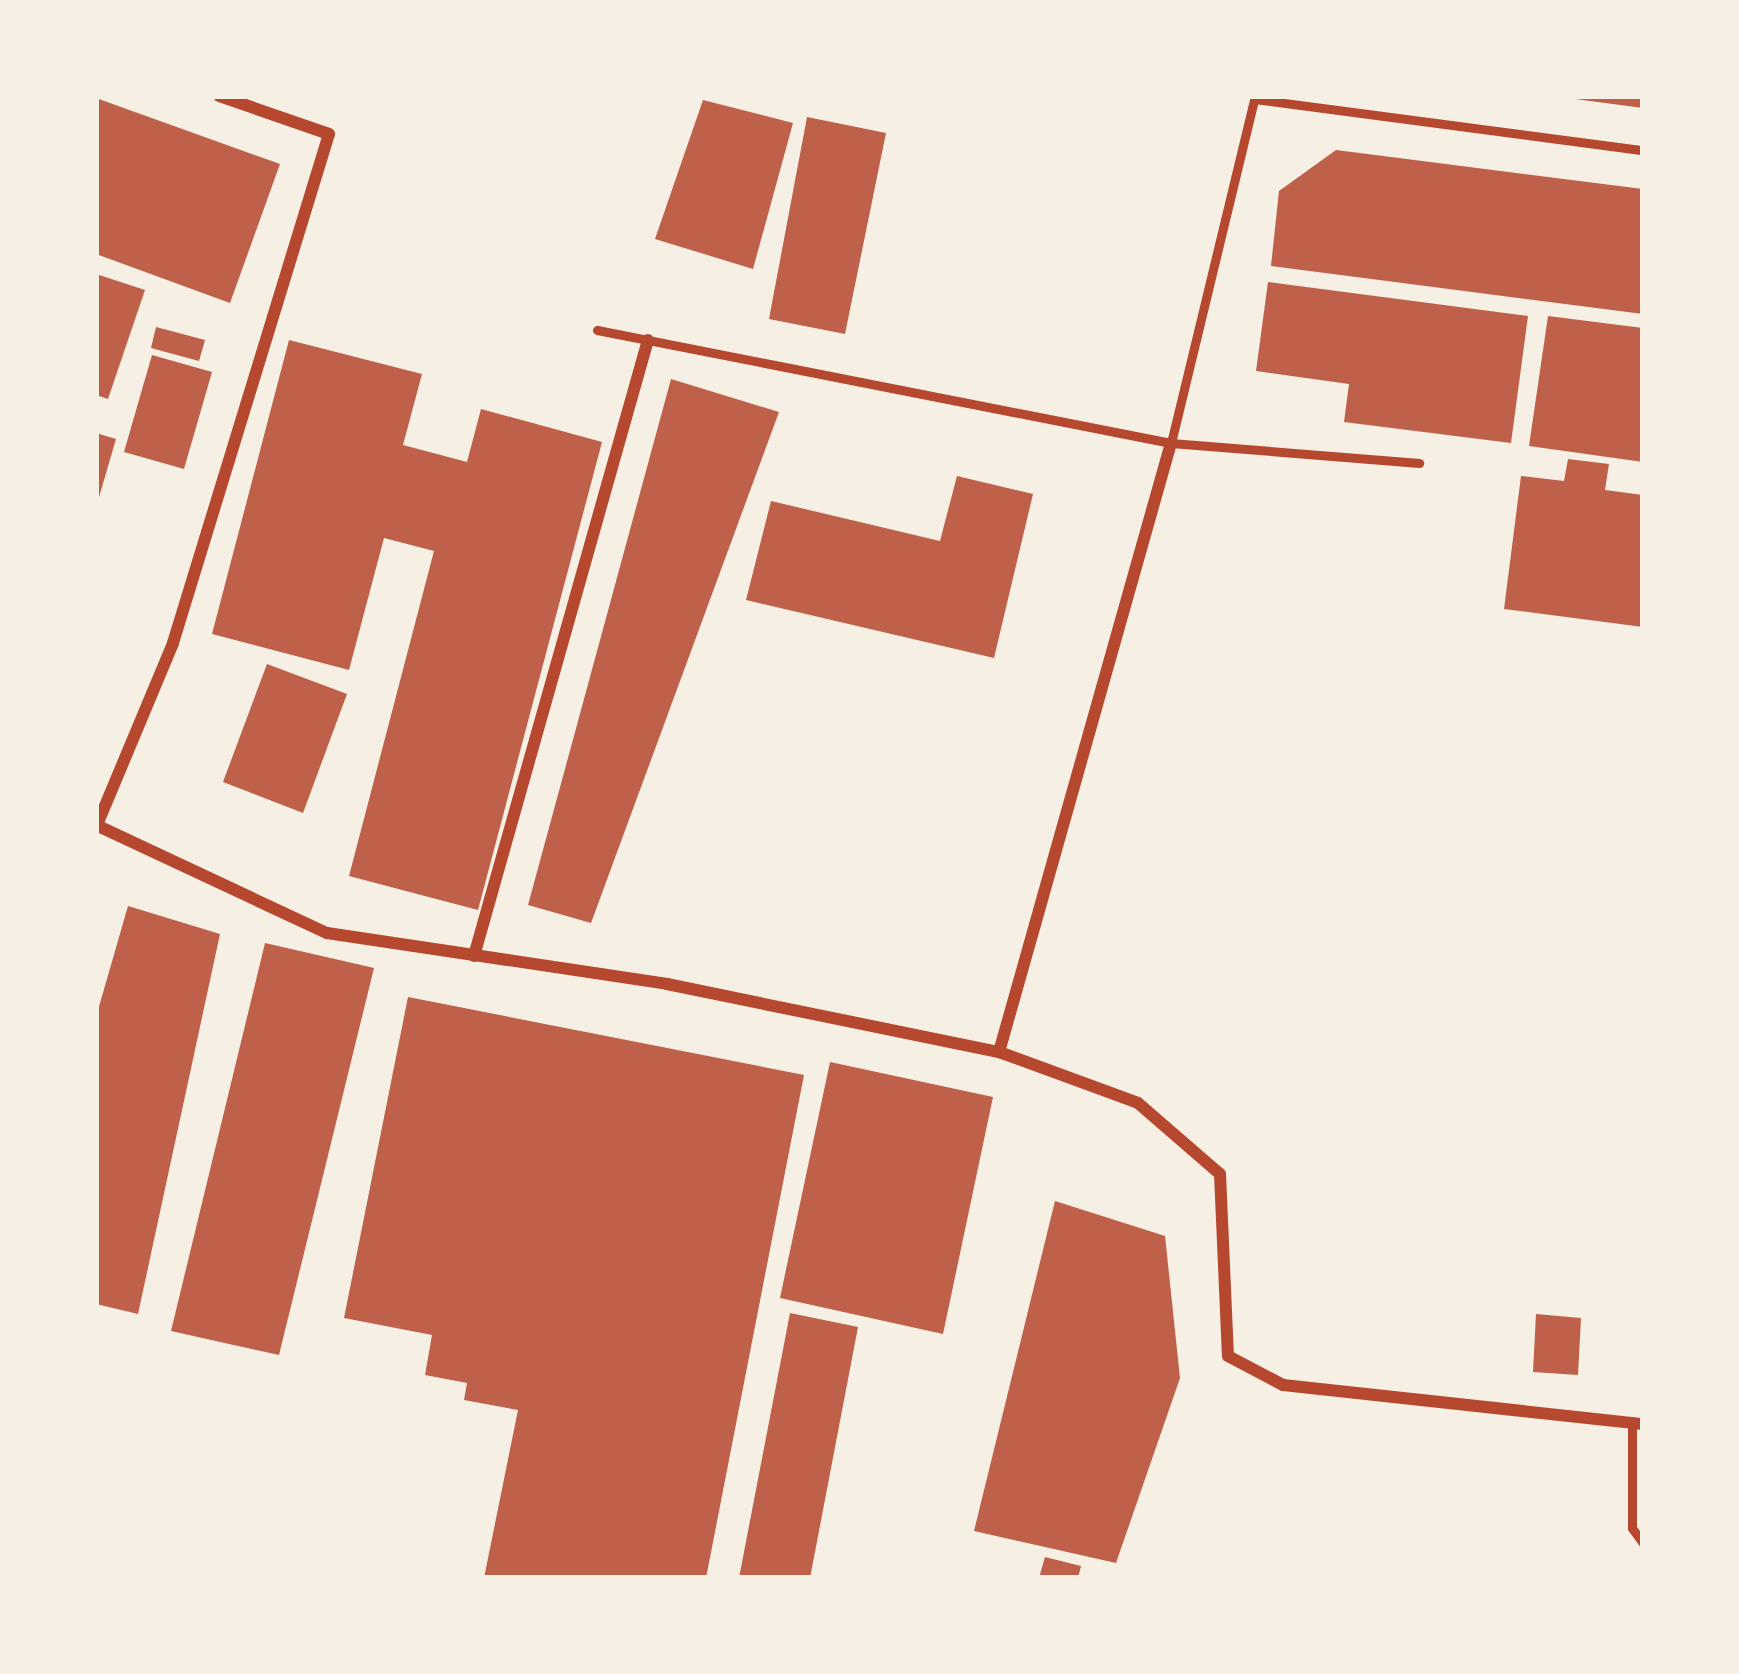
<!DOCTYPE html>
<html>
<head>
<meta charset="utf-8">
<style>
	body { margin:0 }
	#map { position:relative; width:1739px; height:1674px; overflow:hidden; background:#f6efe4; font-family:"Nunito Sans",sans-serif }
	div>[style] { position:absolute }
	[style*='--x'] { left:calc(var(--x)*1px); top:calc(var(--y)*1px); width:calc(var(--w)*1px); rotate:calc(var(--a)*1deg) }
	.building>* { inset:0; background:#bf614a }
	.service>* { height:9px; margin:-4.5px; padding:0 4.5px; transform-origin:4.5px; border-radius:4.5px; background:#b5482f }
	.minor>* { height:12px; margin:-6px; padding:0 6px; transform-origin:6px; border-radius:6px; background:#b5482f }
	span { translate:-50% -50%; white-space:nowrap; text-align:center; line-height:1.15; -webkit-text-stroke:9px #f6efe4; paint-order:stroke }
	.frame { position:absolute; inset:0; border:99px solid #f6efe4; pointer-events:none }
</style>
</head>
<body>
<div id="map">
	<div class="building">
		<i style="clip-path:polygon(1643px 96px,1643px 108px,1575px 99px,1576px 96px)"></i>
		<i style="clip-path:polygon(96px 98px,280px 164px,230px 303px,96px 254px)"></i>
		<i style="clip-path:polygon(703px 100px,793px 123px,753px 269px,655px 239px)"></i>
		<i style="clip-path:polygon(807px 117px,886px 133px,845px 334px,769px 319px)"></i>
		<i style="clip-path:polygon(1336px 150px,1643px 189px,1643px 314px,1271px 266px,1279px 191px)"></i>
		<i style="clip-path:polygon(96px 274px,145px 290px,108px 399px,96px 395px)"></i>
		<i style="clip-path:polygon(1268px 282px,1528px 316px,1511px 443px,1344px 422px,1349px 384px,1256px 371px)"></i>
		<i style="clip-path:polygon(1548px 316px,1643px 328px,1643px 462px,1529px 446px)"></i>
		<i style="clip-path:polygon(156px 327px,205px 340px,199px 361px,151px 348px)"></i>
		<i style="clip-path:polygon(289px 340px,422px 374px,403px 445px,467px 462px,481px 409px,602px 442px,478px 910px,349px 876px,434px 551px,384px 538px,349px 670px,212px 634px)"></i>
		<i style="clip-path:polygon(152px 355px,212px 372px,184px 469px,124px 452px)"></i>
		<i style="clip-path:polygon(671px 379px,779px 412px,591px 923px,528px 905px)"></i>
		<i style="clip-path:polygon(96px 433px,116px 439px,97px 504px,96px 504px)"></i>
		<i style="clip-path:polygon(1568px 459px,1609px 464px,1605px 490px,1643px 495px,1643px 627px,1504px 609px,1521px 476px,1564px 481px)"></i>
		<i style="clip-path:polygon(957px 476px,1033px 494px,994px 658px,746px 600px,771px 501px,940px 541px)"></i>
		<i style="clip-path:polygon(267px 664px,347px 694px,303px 813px,223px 782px)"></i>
		<i style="clip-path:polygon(128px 906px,220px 934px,138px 1314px,96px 1304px,96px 1017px)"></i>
		<i style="clip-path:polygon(265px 943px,374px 968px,279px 1355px,171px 1331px)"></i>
		<i style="clip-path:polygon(408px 997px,804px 1075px,706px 1578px,484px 1578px,518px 1410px,464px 1400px,467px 1383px,425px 1375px,432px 1335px,344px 1318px)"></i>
		<i style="clip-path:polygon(830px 1062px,993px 1097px,943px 1334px,780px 1298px)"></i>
		<i style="clip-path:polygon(1055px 1201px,1165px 1236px,1180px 1378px,1116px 1563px,974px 1531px)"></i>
		<i style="clip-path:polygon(790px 1313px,858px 1327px,810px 1578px,739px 1578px)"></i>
		<i style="clip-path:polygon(1536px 1314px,1581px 1318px,1578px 1375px,1533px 1372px)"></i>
		<i style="clip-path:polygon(1045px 1557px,1081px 1566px,1078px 1578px,1039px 1578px)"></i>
	</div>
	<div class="service">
		<i style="--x:597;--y:330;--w:585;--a:11.14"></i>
		<i style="--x:1171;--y:443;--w:249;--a:4.6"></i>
		<i style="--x:1171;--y:443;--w:354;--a:-76.4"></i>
		<i style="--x:1254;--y:99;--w:392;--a:7.5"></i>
		<i style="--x:1632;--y:1424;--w:104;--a:90"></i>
		<i style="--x:1632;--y:1528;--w:19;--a:54"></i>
	</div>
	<div class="minor">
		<i style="--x:96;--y:825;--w:255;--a:25.1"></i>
		<i style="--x:327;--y:933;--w:344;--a:8.5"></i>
		<i style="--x:667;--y:984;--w:339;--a:11.6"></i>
		<i style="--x:999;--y:1052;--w:148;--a:20.1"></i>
		<i style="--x:1138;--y:1103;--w:108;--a:40.9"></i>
		<i style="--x:1220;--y:1174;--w:182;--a:87.5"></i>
		<i style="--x:1228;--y:1356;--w:62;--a:27.8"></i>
		<i style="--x:1283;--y:1385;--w:362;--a:6.2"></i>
		<i style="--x:97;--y:825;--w:197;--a:-67.3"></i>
		<i style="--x:173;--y:643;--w:532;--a:-72.96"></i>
		<i style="--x:329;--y:134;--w:116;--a:-160.9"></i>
		<i style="--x:474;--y:956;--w:640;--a:-74.23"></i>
		<i style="--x:999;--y:1052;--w:633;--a:-74.23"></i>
	</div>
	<div class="frame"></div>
</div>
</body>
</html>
